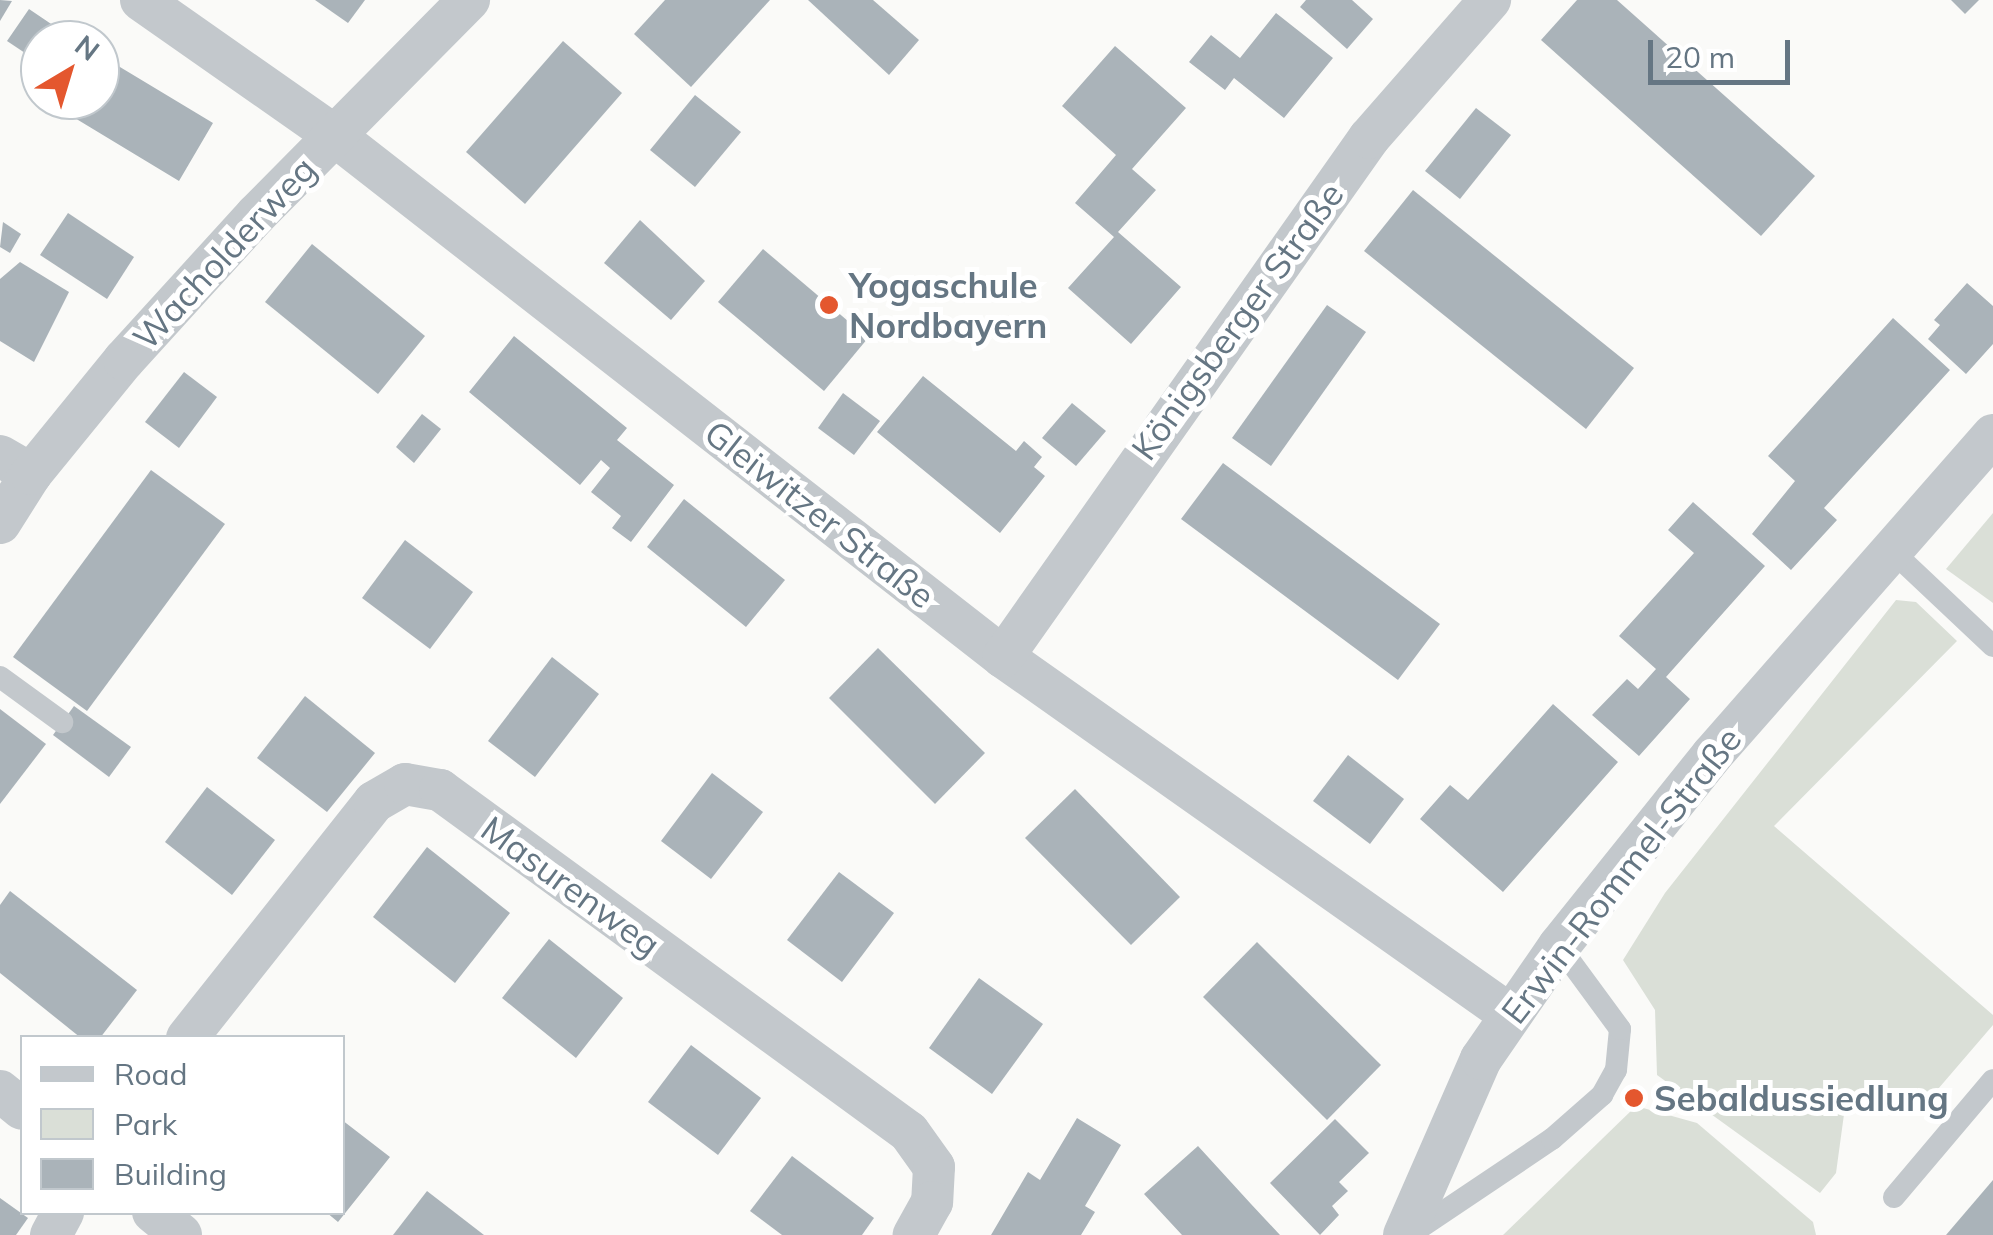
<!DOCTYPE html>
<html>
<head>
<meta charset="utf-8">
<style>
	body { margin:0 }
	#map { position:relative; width:1993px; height:1235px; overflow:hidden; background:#fafaf8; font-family:Mulish,sans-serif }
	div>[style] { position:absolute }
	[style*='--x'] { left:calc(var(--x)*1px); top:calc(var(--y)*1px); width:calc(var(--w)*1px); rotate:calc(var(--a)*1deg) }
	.green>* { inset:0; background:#dadfd7 }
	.building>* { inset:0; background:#aab3b9 }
	.lane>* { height:22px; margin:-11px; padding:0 11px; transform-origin:11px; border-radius:11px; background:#c3c8cc }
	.street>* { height:42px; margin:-21px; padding:0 21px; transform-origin:21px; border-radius:21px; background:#c3c8cc }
	.dots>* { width:28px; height:28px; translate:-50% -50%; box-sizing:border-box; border:5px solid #fff; border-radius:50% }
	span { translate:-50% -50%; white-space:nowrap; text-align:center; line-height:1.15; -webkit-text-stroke:10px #fff; paint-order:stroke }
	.street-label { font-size:35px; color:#657683 }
	.poi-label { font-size:35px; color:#657683; font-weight:700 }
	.left { translate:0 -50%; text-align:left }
	.legend { position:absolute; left:20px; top:1035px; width:325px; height:180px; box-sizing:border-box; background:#fff; border:2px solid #c1c8cd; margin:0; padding:12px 18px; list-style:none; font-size:30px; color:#657683 }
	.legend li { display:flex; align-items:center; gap:20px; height:50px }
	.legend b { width:50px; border:2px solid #c1c8cd }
	.north { position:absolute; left:20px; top:20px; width:100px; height:100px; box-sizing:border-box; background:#fff; border:2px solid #c1c8cd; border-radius:50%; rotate:38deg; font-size:28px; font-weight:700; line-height:40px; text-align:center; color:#657683 }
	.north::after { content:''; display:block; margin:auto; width:35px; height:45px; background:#e4572e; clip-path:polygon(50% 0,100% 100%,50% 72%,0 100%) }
	.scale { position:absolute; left:1648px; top:40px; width:142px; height:45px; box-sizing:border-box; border:5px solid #657683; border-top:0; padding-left:12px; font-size:30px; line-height:35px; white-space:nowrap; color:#657683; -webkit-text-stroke:8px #fff; paint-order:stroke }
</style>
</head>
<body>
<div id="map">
	<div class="green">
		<i style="clip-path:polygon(1993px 513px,1993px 603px,1946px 569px)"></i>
		<i style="clip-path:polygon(1896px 600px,1916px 602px,1957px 641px,1774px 826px,1993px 1015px,1993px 1025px,1920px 1110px,1845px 1107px,1836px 1173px,1820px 1193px,1657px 1075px,1655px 1010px,1623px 960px,1665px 893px)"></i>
		<i style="clip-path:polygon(1636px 1106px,1697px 1123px,1813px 1222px,1816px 1235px,1503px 1235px)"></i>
	</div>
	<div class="building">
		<i style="clip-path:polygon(0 0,12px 1px,0 21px)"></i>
		<i style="clip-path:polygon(315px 0,365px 0,348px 23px)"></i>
		<i style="clip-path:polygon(665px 0,770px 0,691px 87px,634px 34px)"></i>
		<i style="clip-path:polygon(808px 0,873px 0,919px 40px,889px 75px)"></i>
		<i style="clip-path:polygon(1306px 0,1352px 0,1373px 19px,1347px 49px,1300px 7px)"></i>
		<i style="clip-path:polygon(1577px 0,1617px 0,1815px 176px,1761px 236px,1541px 40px)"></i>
		<i style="clip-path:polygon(1951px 0,1979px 0,1965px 14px)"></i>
		<i style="clip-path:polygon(29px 9px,63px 32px,57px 40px,40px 40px,40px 63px,7px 41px)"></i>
		<i style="clip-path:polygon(1276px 13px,1333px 58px,1284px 118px,1234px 78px,1225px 90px,1189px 62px,1211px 35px,1240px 58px)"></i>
		<i style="clip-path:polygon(563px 41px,622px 93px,525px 204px,466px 152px)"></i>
		<i style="clip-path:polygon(1115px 46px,1186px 108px,1132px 169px,1156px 190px,1118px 232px,1181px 287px,1131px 344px,1068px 288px,1114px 237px,1075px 203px,1116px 155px,1062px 106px)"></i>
		<i style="clip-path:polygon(100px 55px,213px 123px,179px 181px,45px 100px,100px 100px)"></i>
		<i style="clip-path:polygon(695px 95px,741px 132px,695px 187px,650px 150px)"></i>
		<i style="clip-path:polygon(1476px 108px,1511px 135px,1460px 199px,1425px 171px)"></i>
		<i style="clip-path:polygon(1413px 190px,1634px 368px,1586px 429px,1364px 251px)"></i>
		<i style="clip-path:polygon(68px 213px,134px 257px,107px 299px,40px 255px)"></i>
		<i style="clip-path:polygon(640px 220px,705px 281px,671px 320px,604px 263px)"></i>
		<i style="clip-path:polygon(3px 222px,21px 234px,10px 253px,0 247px)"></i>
		<i style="clip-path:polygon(312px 244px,425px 336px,378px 394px,265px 302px)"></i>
		<i style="clip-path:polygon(763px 249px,868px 338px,824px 391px,718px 302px)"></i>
		<i style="clip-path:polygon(20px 262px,69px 292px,34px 362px,0 341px,0 279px)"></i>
		<i style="clip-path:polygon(1967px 283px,1993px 306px,1993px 344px,1966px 374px,1928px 339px,1940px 325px,1934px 320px)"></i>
		<i style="clip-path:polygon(1327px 305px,1366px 332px,1271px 466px,1232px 438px)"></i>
		<i style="clip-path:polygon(1893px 318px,1950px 370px,1824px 508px,1837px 520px,1791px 570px,1752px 534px,1795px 481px,1768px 456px)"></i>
		<i style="clip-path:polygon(514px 336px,627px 428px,617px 440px,674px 485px,631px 542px,612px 528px,621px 516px,591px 492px,610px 468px,601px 460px,580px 485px,469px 392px)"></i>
		<i style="clip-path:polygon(184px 372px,217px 397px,179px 448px,145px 422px)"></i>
		<i style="clip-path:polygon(923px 376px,1016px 451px,1024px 441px,1042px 457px,1034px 467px,1045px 476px,1000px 533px,877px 432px)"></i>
		<i style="clip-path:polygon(843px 393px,880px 421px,854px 455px,818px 428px)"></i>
		<i style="clip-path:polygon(1072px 403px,1106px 431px,1076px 466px,1042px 438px)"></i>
		<i style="clip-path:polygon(422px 414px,441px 429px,414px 463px,396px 447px)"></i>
		<i style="clip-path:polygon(1223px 463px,1440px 624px,1398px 680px,1181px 519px)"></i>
		<i style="clip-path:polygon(151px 470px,225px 524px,87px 711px,13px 657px)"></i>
		<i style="clip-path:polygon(684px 499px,785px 580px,746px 627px,647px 547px)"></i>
		<i style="clip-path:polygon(1693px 502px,1765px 566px,1666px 677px,1690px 699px,1639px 756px,1592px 715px,1627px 679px,1638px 689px,1656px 669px,1619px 636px,1694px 553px,1668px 530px)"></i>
		<i style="clip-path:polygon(405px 540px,473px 592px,430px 649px,362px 598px)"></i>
		<i style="clip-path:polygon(878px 648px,985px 753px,935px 804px,829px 698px)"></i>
		<i style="clip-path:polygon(552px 657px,599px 694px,535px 777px,488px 741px)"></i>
		<i style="clip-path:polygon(305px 696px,375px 753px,327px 812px,257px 758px)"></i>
		<i style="clip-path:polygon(1553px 704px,1618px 762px,1503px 892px,1420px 819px,1450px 785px,1468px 800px)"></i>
		<i style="clip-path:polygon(74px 706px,131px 747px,109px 777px,53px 735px)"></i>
		<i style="clip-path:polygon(0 709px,46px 744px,0 804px)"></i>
		<i style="clip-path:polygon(1348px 755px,1404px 799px,1370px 844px,1313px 801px)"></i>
		<i style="clip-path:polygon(712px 773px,763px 812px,711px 879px,661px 841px)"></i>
		<i style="clip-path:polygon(207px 787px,275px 840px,232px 895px,165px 842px)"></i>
		<i style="clip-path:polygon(1075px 789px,1180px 897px,1131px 945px,1025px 838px)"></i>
		<i style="clip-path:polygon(427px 847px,510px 913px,455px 983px,373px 917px)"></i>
		<i style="clip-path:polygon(839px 872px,894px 913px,842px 982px,787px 940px)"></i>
		<i style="clip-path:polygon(10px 891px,137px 990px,100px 1038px,81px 1038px,0 973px,0 905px)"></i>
		<i style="clip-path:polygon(549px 939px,623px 998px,576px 1058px,502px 998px)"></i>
		<i style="clip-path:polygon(1257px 942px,1381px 1065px,1327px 1120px,1203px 997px)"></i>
		<i style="clip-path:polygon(979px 978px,1043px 1024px,992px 1094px,929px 1048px)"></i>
		<i style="clip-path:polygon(691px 1045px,761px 1098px,718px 1155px,648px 1102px)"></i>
		<i style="clip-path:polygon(1077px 1118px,1121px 1145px,1085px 1206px,1095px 1212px,1081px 1235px,991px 1235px,1028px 1172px,1040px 1180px)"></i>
		<i style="clip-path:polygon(1335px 1119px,1369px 1153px,1339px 1182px,1348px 1191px,1332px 1206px,1339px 1215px,1320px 1235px,1270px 1183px)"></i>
		<i style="clip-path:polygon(342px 1120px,390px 1157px,338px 1222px,326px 1212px,342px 1212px)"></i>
		<i style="clip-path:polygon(1198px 1146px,1251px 1204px,1280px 1235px,1182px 1235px,1144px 1194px)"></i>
		<i style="clip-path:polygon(792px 1156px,874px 1218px,862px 1235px,782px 1235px,750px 1211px)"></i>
		<i style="clip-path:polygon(1993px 1180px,1993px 1235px,1946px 1235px)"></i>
		<i style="clip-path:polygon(427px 1191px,484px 1235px,393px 1235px)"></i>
		<i style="clip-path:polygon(0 1198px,28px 1218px,16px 1235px,0 1235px)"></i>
	</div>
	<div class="lane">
		<i style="--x:1891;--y:550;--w:140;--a:43.3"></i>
		<i style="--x:0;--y:677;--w:77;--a:36"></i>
		<i style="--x:1894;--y:1197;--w:153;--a:-49.8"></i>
		<i style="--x:1412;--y:1233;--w:169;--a:-33.9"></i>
		<i style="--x:1552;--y:1139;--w:67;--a:-41.3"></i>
		<i style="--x:1602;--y:1095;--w:29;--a:-61"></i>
		<i style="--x:1616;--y:1070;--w:41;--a:-84.4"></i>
		<i style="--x:1620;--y:1029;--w:103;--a:-126.3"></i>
	</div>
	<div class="street">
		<i style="--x:141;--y:0;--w:237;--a:35"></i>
		<i style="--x:335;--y:136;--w:847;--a:37.95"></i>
		<i style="--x:1003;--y:657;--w:619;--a:35.2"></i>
		<i style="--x:0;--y:456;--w:36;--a:30"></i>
		<i style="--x:0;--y:523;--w:58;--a:-57.7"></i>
		<i style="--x:31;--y:474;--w:147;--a:-50.8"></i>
		<i style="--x:124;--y:360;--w:196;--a:-47.7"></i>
		<i style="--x:256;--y:215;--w:303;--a:-45.3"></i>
		<i style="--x:1003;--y:657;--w:635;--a:-54.81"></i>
		<i style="--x:1369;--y:138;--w:184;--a:-48.8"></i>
		<i style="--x:187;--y:1038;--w:301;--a:-51.6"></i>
		<i style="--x:374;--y:802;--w:36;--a:-30"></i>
		<i style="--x:405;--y:784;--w:36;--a:10"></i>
		<i style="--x:440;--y:790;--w:580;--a:36.1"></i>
		<i style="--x:909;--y:1132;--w:43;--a:54.5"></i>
		<i style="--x:934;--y:1167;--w:35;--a:93"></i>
		<i style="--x:932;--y:1202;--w:38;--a:119"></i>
		<i style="--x:0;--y:1091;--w:28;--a:39"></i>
		<i style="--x:153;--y:1212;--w:36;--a:39"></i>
		<i style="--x:51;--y:1235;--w:26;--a:-62"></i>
		<i style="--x:1404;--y:1235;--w:192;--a:-66.4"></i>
		<i style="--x:1481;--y:1059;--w:137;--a:-55.4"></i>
		<i style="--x:1559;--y:946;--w:245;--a:-51.3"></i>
		<i style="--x:1712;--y:755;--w:426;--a:-48.7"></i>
	</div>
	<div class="dots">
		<i style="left:829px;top:305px;background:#e4572e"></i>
		<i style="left:1634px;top:1098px;background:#e4572e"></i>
	</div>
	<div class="street-label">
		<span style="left:224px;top:253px;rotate:-47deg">Wacholderweg</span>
		<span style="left:1237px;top:321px;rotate:-54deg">Königsberger Straße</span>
		<span style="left:820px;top:514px;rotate:38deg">Gleiwitzer Straße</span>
		<span style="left:1621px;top:875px;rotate:-52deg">Erwin-Rommel-Straße</span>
		<span style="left:571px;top:886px;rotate:36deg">Masurenweg</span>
	</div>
	<div class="poi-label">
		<span class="left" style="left:849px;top:305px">Yogaschule<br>Nordbayern</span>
		<span class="left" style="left:1654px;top:1098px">Sebaldussiedlung</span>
	</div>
	<ul class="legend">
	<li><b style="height:12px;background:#c3c8cc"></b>Road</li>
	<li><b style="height:28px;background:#dadfd7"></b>Park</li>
	<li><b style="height:28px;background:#aab3b9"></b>Building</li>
	</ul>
	<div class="north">N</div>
	<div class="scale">20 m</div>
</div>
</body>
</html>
